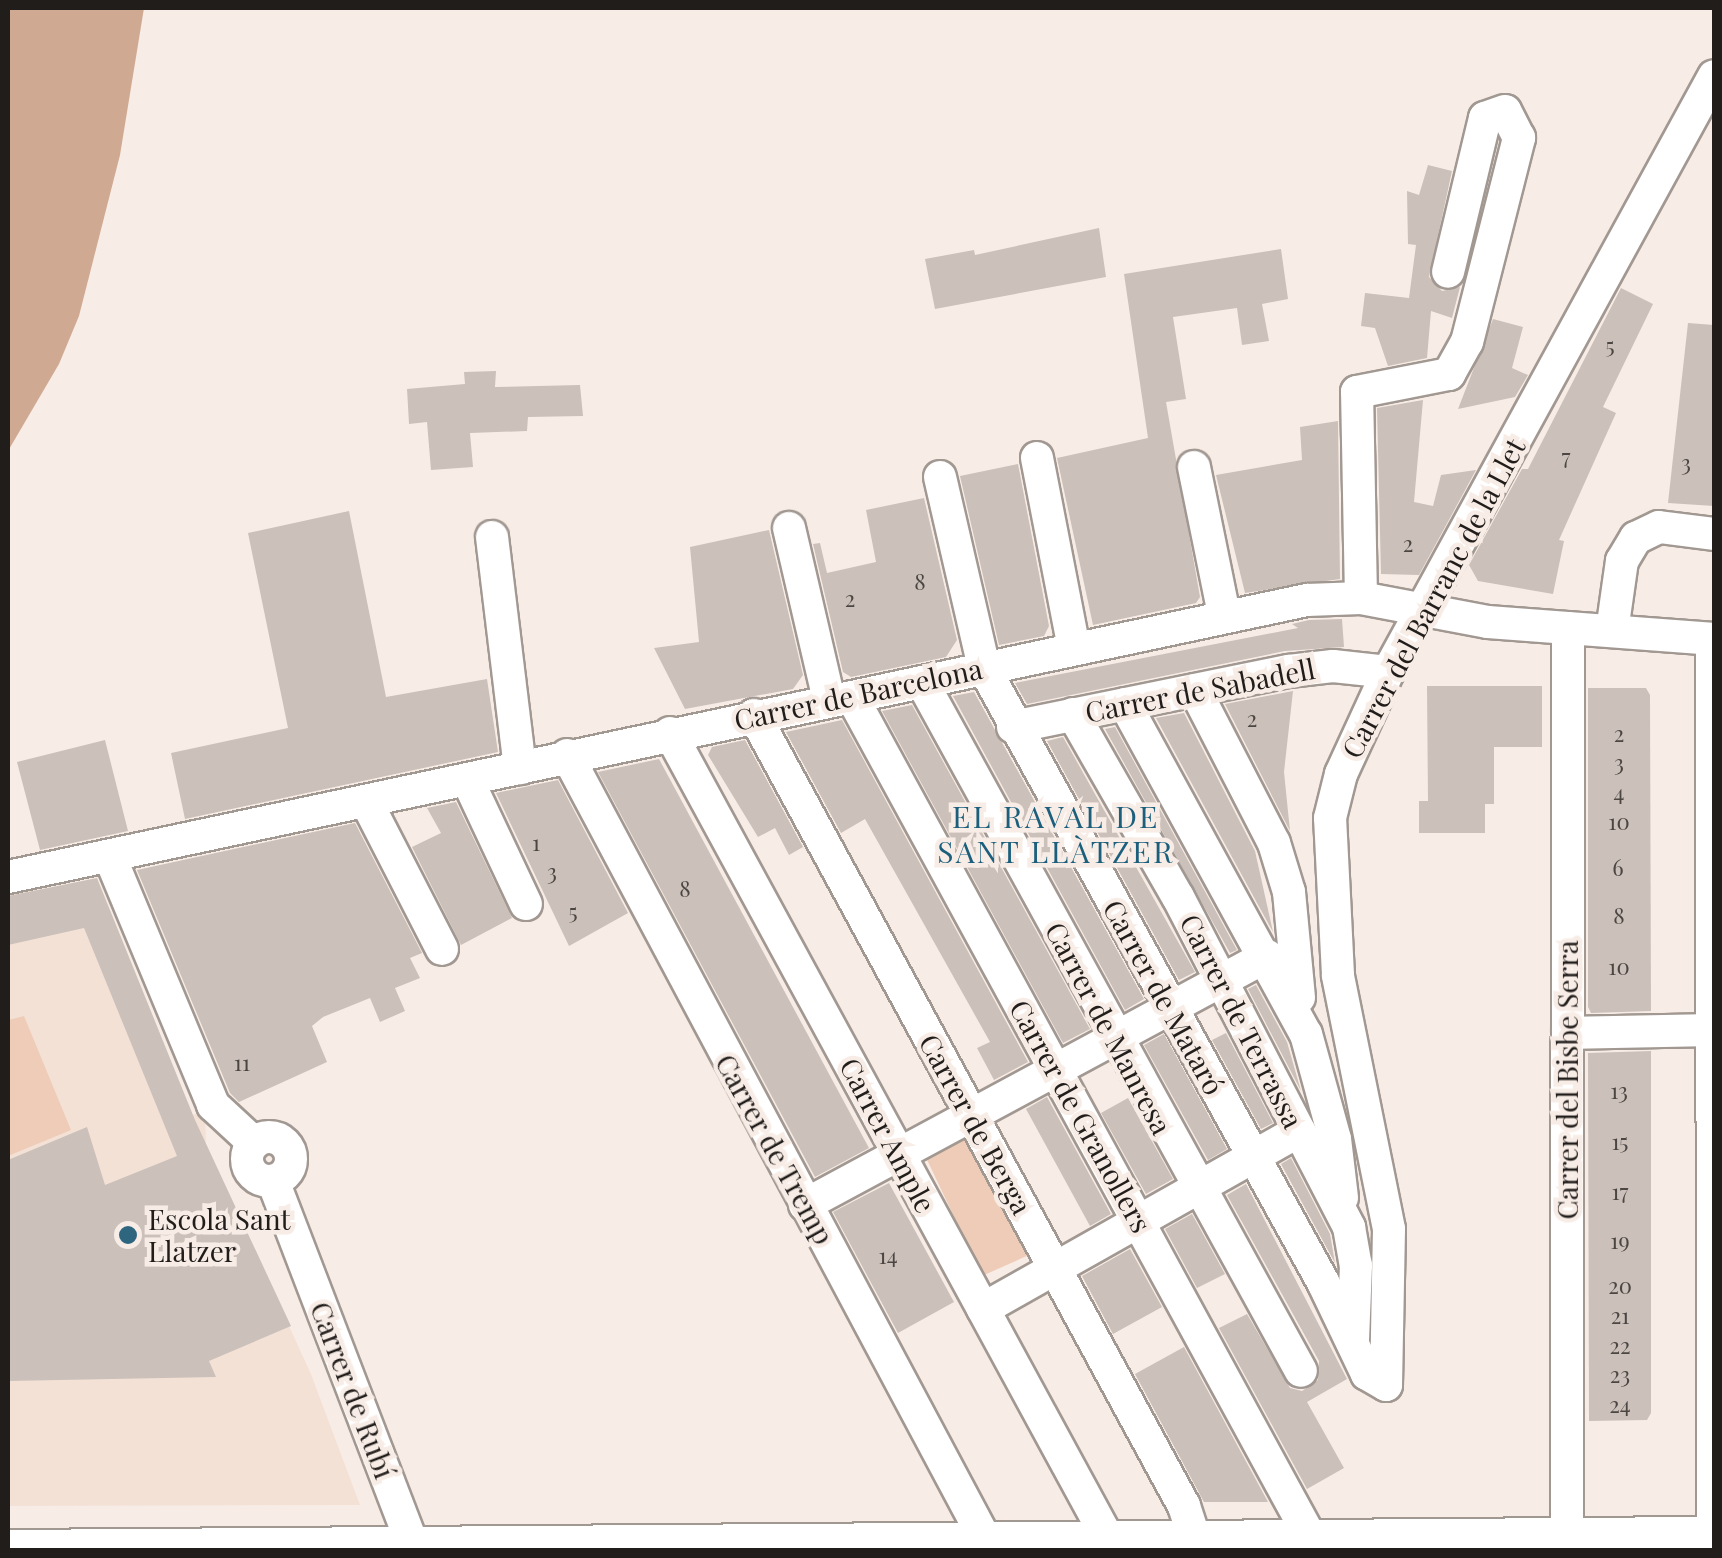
<!DOCTYPE html>
<html>
<head>
<meta charset="utf-8">
<style>
	body { margin:0 }
	#map { position:relative; width:1722px; height:1558px; overflow:hidden; background:#f8ede6; font-family:"Playfair Display",serif }
	div>[style] { position:absolute }
	[style*='--x'] { left:calc(var(--x)*1px); top:calc(var(--y)*1px); width:calc(var(--w)*1px); rotate:calc(var(--a)*1deg) }
	.built>* { inset:0; background:#f3e1d6 }
	.green>* { inset:0; background:#eeccb8 }
	.forest>* { inset:0; background:#d0a992 }
	.building>* { inset:0; background:#cbc0ba }
	.roads { filter:drop-shadow(2px 0 #a29892) drop-shadow(-2px 0 #a29892) drop-shadow(0 2px #a29892) drop-shadow(0 -2px #a29892) }
	.street>* { height:32px; margin:-16px; padding:0 16px; transform-origin:16px; border-radius:16px; background:#fff }
	.street>.ring { margin:-16px; padding:0; box-sizing:content-box; background:none; border:32px solid #fff; border-radius:50% }
	.dots>* { width:28px; height:28px; translate:-50% -50%; box-sizing:border-box; border:5px solid #f8ede6; border-radius:50% }
	span { translate:-50% -50%; white-space:nowrap; text-align:center; line-height:1.15; -webkit-text-stroke:9px #f8ede6; paint-order:stroke }
	.number-label { font-size:22px; color:#4c4643 }
	.number-label span { -webkit-text-stroke-width:0 }
	.street-label { font-size:28px; color:#211d1b }
	.poi-label { font-size:28px; color:#211d1b }
	.left { translate:0 -50%; text-align:left }
	.neighbourhood-label { font-size:30px; color:#1c5f7c; letter-spacing:2.5px }
	.frame { position:absolute; inset:0; border:10px solid #211d1b; pointer-events:none }
</style>
</head>
<body>
<div id="map">
	<div class="built">
		<i style="clip-path:polygon(67px 886px,165px 1126px,205px 1110px,206px 1144px,311px 1374px,360px 1505px,8px 1506px,8px 894px)"></i>
	</div>
	<div class="green">
		<i style="clip-path:polygon(24px 1016px,71px 1130px,8px 1156px,8px 1020px)"></i>
		<i style="clip-path:polygon(973px 1122px,1038px 1251px,982px 1276px,921px 1147px)"></i>
	</div>
	<div class="forest">
		<i style="clip-path:polygon(8px 8px,144px 8px,120px 155px,79px 316px,59px 364px,8px 451px)"></i>
	</div>
	<div class="building">
		<i style="clip-path:polygon(1428px 165px,1452px 171px,1429px 277px,1442px 291px,1460px 287px,1452px 318px,1431px 311px,1427px 358px,1388px 366px,1375px 328px,1361px 326px,1365px 293px,1409px 298px,1416px 245px,1408px 244px,1407px 191px,1419px 195px)"></i>
		<i style="clip-path:polygon(1099px 228px,1106px 277px,935px 309px,925px 259px,974px 250px,975px 255px)"></i>
		<i style="clip-path:polygon(1281px 249px,1288px 299px,1262px 304px,1269px 341px,1242px 345px,1237px 308px,1173px 317px,1186px 399px,1166px 402px,1200px 597px,1196px 603px,1093px 625px,1057px 458px,1148px 438px,1124px 274px)"></i>
		<i style="clip-path:polygon(1621px 288px,1653px 304px,1603px 407px,1616px 413px,1559px 540px,1564px 541px,1553px 594px,1478px 581px,1469px 565px,1522px 469px,1528px 469px)"></i>
		<i style="clip-path:polygon(1493px 319px,1523px 327px,1512px 368px,1528px 375px,1515px 397px,1458px 409px)"></i>
		<i style="clip-path:polygon(1688px 323px,1714px 325px,1714px 506px,1668px 503px)"></i>
		<i style="clip-path:polygon(496px 371px,495px 387px,580px 385px,583px 416px,528px 417px,527px 431px,470px 433px,473px 467px,431px 470px,427px 422px,409px 424px,407px 389px,465px 384px,464px 372px)"></i>
		<i style="clip-path:polygon(1423px 400px,1414px 502px,1433px 506px,1441px 475px,1476px 470px,1419px 575px,1381px 574px,1377px 408px)"></i>
		<i style="clip-path:polygon(1338px 421px,1340px 579px,1245px 593px,1216px 475px,1302px 460px,1300px 427px)"></i>
		<i style="clip-path:polygon(1018px 464px,1049px 626px,1044px 636px,999px 645px,960px 476px)"></i>
		<i style="clip-path:polygon(924px 498px,957px 640px,946px 657px,851px 677px,843px 672px,813px 544px,820px 543px,827px 573px,876px 562px,866px 510px)"></i>
		<i style="clip-path:polygon(349px 511px,386px 697px,487px 679px,498px 752px,185px 819px,171px 753px,288px 728px,248px 533px)"></i>
		<i style="clip-path:polygon(769px 530px,803px 675px,793px 689px,685px 709px,654px 648px,699px 642px,690px 547px)"></i>
		<i style="clip-path:polygon(1342px 619px,1344px 647px,1285px 651px,1027px 704px,1015px 683px,1298px 628px,1292px 624px,1309px 620px)"></i>
		<i style="clip-path:polygon(1427px 686px,1542px 686px,1542px 747px,1494px 747px,1494px 804px,1485px 804px,1485px 833px,1419px 833px,1419px 801px,1428px 801px)"></i>
		<i style="clip-path:polygon(1588px 688px,1646px 688px,1650px 695px,1651px 1011px,1591px 1013px,1588px 1007px)"></i>
		<i style="clip-path:polygon(1293px 691px,1284px 772px,1290px 831px,1225px 704px)"></i>
		<i style="clip-path:polygon(974px 692px,1144px 999px,1125px 1010px,953px 696px)"></i>
		<i style="clip-path:polygon(912px 705px,1090px 1029px,1063px 1043px,882px 711px)"></i>
		<i style="clip-path:polygon(1184px 713px,1255px 851px,1273px 932px,1156px 718px)"></i>
		<i style="clip-path:polygon(842px 720px,1028px 1062px,994px 1080px,977px 1048px,990px 1042px,865px 819px,841px 833px,786px 732px)"></i>
		<i style="clip-path:polygon(1115px 727px,1237px 950px,1230px 953px,1105px 729px)"></i>
		<i style="clip-path:polygon(1063px 737px,1195px 972px,1179px 980px,1047px 741px)"></i>
		<i style="clip-path:polygon(105px 740px,128px 831px,40px 850px,17px 762px)"></i>
		<i style="clip-path:polygon(745px 740px,803px 847px,789px 855px,775px 828px,758px 837px,708px 755px,712px 747px)"></i>
		<i style="clip-path:polygon(659px 759px,869px 1148px,815px 1177px,598px 772px)"></i>
		<i style="clip-path:polygon(558px 780px,628px 913px,569px 946px,496px 793px)"></i>
		<i style="clip-path:polygon(456px 802px,512px 918px,461px 945px,412px 847px,441px 833px,427px 808px)"></i>
		<i style="clip-path:polygon(355px 823px,422px 953px,410px 958px,420px 978px,395px 988px,405px 1011px,380px 1022px,370px 998px,323px 1017px,312px 1026px,327px 1062px,239px 1102px,230px 1093px,137px 870px)"></i>
		<i style="clip-path:polygon(97px 878px,195px 1120px,291px 1326px,209px 1361px,216px 1377px,8px 1381px,8px 1160px,87px 1127px,105px 1185px,177px 1156px,84px 928px,8px 945px,8px 896px)"></i>
		<i style="clip-path:polygon(1256px 985px,1287px 1042px,1301px 1091px,1248px 989px)"></i>
		<i style="clip-path:polygon(1226px 1033px,1273px 1123px,1261px 1129px,1212px 1040px)"></i>
		<i style="clip-path:polygon(1164px 1034px,1227px 1149px,1208px 1160px,1144px 1045px)"></i>
		<i style="clip-path:polygon(1651px 1051px,1651px 1413px,1647px 1420px,1589px 1421px,1588px 1053px)"></i>
		<i style="clip-path:polygon(1047px 1097px,1111px 1214px,1090px 1226px,1026px 1109px)"></i>
		<i style="clip-path:polygon(1128px 1098px,1173px 1179px,1146px 1194px,1101px 1113px)"></i>
		<i style="clip-path:polygon(1291px 1158px,1330px 1234px,1335px 1263px,1281px 1164px)"></i>
		<i style="clip-path:polygon(889px 1183px,954px 1302px,898px 1333px,833px 1212px)"></i>
		<i style="clip-path:polygon(1246px 1184px,1347px 1379px,1307px 1402px,1344px 1468px,1307px 1489px,1219px 1328px,1247px 1314px,1290px 1388px,1302px 1391px,1318px 1380px,1319px 1361px,1227px 1195px)"></i>
		<i style="clip-path:polygon(1192px 1214px,1225px 1274px,1197px 1288px,1165px 1229px)"></i>
		<i style="clip-path:polygon(1130px 1249px,1162px 1307px,1113px 1334px,1082px 1276px)"></i>
		<i style="clip-path:polygon(1184px 1347px,1268px 1502px,1204px 1502px,1135px 1374px)"></i>
	</div>
	<div class="roads">
		<div class="street">
			<i style="--x:1037;--y:458;--w:194;--a:79"></i>
			<i style="--x:1194;--y:467;--w:150;--a:78.5"></i>
			<i style="--x:940;--y:477;--w:196;--a:77"></i>
			<i style="--x:984;--y:668;--w:701;--a:61.1"></i>
			<i style="--x:1323;--y:1282;--w:102;--a:64.4"></i>
			<i style="--x:1367;--y:1374;--w:22;--a:30"></i>
			<i style="--x:1386;--y:1385;--w:156;--a:-88.9"></i>
			<i style="--x:1389;--y:1229;--w:259;--a:-101.4"></i>
			<i style="--x:1338;--y:975;--w:157;--a:-92.9"></i>
			<i style="--x:1330;--y:818;--w:45;--a:-76"></i>
			<i style="--x:1341;--y:774;--w:112;--a:-65.3"></i>
			<i style="--x:1388;--y:672;--w:679;--a:-61.32"></i>
			<i style="--x:789;--y:528;--w:177;--a:76.9"></i>
			<i style="--x:492;--y:537;--w:233;--a:83.1"></i>
			<i style="--x:1361;--y:598;--w:206;--a:-91.1"></i>
			<i style="--x:1357;--y:392;--w:94;--a:-11.1"></i>
			<i style="--x:1449;--y:374;--w:37;--a:-61"></i>
			<i style="--x:1467;--y:342;--w:211;--a:-75.7"></i>
			<i style="--x:1519;--y:138;--w:30;--a:-117"></i>
			<i style="--x:1505;--y:111;--w:21;--a:161"></i>
			<i style="--x:1485;--y:118;--w:158;--a:103.5"></i>
			<i style="--x:1612;--y:631;--w:71;--a:-81.9"></i>
			<i style="--x:1622;--y:561;--w:27;--a:-59"></i>
			<i style="--x:1636;--y:538;--w:25;--a:-26"></i>
			<i style="--x:1659;--y:527;--w:55;--a:7.3"></i>
			<i style="--x:1712;--y:639;--w:894;--a:89.94"></i>
			<i style="--x:922;--y:682;--w:786;--a:61.19"></i>
			<i style="--x:1195;--y:690;--w:172;--a:62.7"></i>
			<i style="--x:1274;--y:843;--w:51;--a:73"></i>
			<i style="--x:1289;--y:892;--w:106;--a:84.6"></i>
			<i style="--x:852;--y:697;--w:955;--a:61.39"></i>
			<i style="--x:1125;--y:704;--w:376;--a:61.3"></i>
			<i style="--x:1306;--y:1034;--w:109;--a:74.6"></i>
			<i style="--x:1335;--y:1139;--w:59;--a:83.2"></i>
			<i style="--x:1073;--y:714;--w:211;--a:60.2"></i>
			<i style="--x:1178;--y:897;--w:372;--a:62.6"></i>
			<i style="--x:1349;--y:1227;--w:39;--a:80"></i>
			<i style="--x:1356;--y:1265;--w:75;--a:92.3"></i>
			<i style="--x:754;--y:715;--w:900;--a:61.47"></i>
			<i style="--x:1184;--y:1506;--w:32;--a:72"></i>
			<i style="--x:1013;--y:727;--w:282;--a:-11.5"></i>
			<i style="--x:1289;--y:671;--w:44;--a:-6.5"></i>
			<i style="--x:1333;--y:666;--w:55;--a:6.2"></i>
			<i style="--x:670;--y:733;--w:915;--a:61.47"></i>
			<i style="--x:567;--y:755;--w:891;--a:61.94"></i>
			<i style="--x:468;--y:781;--w:136;--a:64.8"></i>
			<i style="--x:367;--y:803;--w:164;--a:62.8"></i>
			<i style="--x:110;--y:857;--w:269;--a:67.4"></i>
			<i style="--x:213;--y:1105;--w:56;--a:42.8"></i>
			<i style="--x:8;--y:877;--w:1328;--a:-12.04"></i>
			<i style="--x:1307;--y:600;--w:54;--a:-2.1"></i>
			<i style="--x:1361;--y:598;--w:129;--a:10.7"></i>
			<i style="--x:1488;--y:622;--w:227;--a:4.3"></i>
			<i style="--x:1568;--y:1033;--w:146;--a:-1.2"></i>
			<i class="ring" style="left:247px;top:1137px;width:12px;height:12px"></i>
			<i style="--x:273;--y:1181;--w:388;--a:69"></i>
			<i style="--x:805;--y:1205;--w:525;--a:-28.32"></i>
			<i style="--x:983;--y:1309;--w:363;--a:-29.4"></i>
			<i style="--x:1567;--y:1532;--w:904;--a:-89.94"></i>
			<i style="--x:8;--y:1546;--w:1706;--a:-0.44"></i>
		</div>
	</div>
	<div class="dots">
		<i style="left:128px;top:1235px;background:#2e6680"></i>
	</div>
	<div class="number-label">
		<span style="left:1610px;top:346px">5</span>
		<span style="left:1566px;top:457px">7</span>
		<span style="left:1686px;top:463px">3</span>
		<span style="left:1408px;top:544px">2</span>
		<span style="left:920px;top:582px">8</span>
		<span style="left:850px;top:599px">2</span>
		<span style="left:1252px;top:719px">2</span>
		<span style="left:1619px;top:734px">2</span>
		<span style="left:1619px;top:763px">3</span>
		<span style="left:1619px;top:793px">4</span>
		<span style="left:1619px;top:822px">10</span>
		<span style="left:536px;top:843px">1</span>
		<span style="left:1618px;top:868px">6</span>
		<span style="left:552px;top:872px">3</span>
		<span style="left:685px;top:889px">8</span>
		<span style="left:573px;top:912px">5</span>
		<span style="left:1619px;top:916px">8</span>
		<span style="left:1619px;top:967px">10</span>
		<span style="left:242px;top:1063px">11</span>
		<span style="left:1619px;top:1091px">13</span>
		<span style="left:1620px;top:1142px">15</span>
		<span style="left:1620px;top:1192px">17</span>
		<span style="left:1620px;top:1241px">19</span>
		<span style="left:888px;top:1256px">14</span>
		<span style="left:1620px;top:1286px">20</span>
		<span style="left:1620px;top:1316px">21</span>
		<span style="left:1620px;top:1346px">22</span>
		<span style="left:1620px;top:1375px">23</span>
		<span style="left:1620px;top:1405px">24</span>
	</div>
	<div class="street-label">
		<span style="left:1433px;top:598px;rotate:-62deg">Carrer del Barranc de la Llet</span>
		<span style="left:1200px;top:690px;rotate:-11deg">Carrer de Sabadell</span>
		<span style="left:858px;top:694px;rotate:-12deg">Carrer de Barcelona</span>
		<span style="left:1164px;top:997px;rotate:61deg">Carrer de Mataró</span>
		<span style="left:1242px;top:1021px;rotate:63deg">Carrer de Terrassa</span>
		<span style="left:1109px;top:1028px;rotate:62deg">Carrer de Manresa</span>
		<span style="left:1567px;top:1080px;rotate:-90deg">Carrer del Bisbe Serra</span>
		<span style="left:1081px;top:1116px;rotate:61deg">Carrer de Granollers</span>
		<span style="left:976px;top:1124px;rotate:61deg">Carrer de Berga</span>
		<span style="left:888px;top:1135px;rotate:62deg">Carrer Ample</span>
		<span style="left:775px;top:1149px;rotate:61deg">Carrer de Tremp</span>
		<span style="left:353px;top:1390px;rotate:69deg">Carrer de Rubí</span>
	</div>
	<div class="poi-label">
		<span class="left" style="left:148px;top:1235px">Escola Sant<br>Llatzer</span>
	</div>
	<div class="neighbourhood-label">
		<span style="left:1056px;top:833px">EL RAVAL DE<br>SANT LLÀTZER</span>
	</div>
	<div class="frame"></div>
</div>
</body>
</html>
